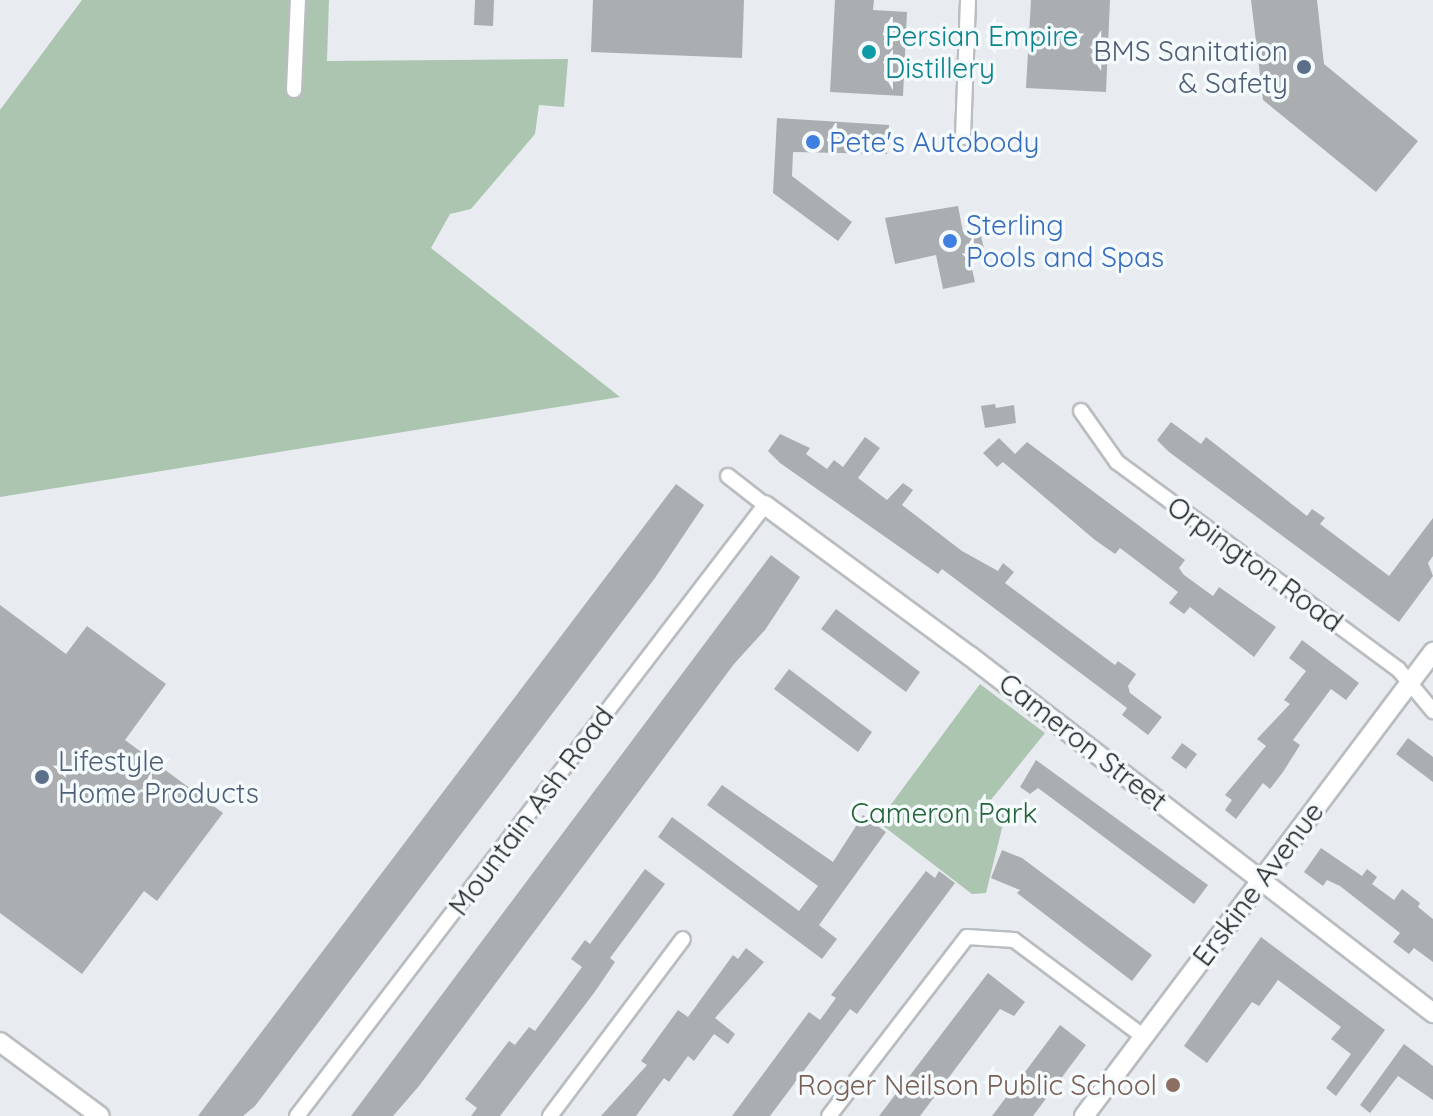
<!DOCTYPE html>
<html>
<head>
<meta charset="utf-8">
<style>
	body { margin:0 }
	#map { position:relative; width:1433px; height:1116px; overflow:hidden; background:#e8ecf0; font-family:Quicksand,sans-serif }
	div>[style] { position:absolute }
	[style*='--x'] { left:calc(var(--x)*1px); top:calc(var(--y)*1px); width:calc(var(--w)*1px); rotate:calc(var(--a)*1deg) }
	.green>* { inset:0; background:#acc5b1 }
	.building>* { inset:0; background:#aaaeb1 }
	.roads { filter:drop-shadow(2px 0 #b9bdc0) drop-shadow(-2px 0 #b9bdc0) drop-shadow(0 2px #b9bdc0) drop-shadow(0 -2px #b9bdc0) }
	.minor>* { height:14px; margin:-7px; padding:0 7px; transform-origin:7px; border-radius:7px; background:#fff }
	.tertiary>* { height:18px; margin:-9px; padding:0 9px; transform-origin:9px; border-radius:9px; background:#fff }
	.dots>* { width:22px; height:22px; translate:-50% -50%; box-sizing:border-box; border:4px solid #f5fafd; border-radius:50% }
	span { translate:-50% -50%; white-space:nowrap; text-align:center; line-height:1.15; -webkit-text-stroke:7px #f5fafd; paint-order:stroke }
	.culture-label { font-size:28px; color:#0d838f }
	.left { translate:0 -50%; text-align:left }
	.service-label { font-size:28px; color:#4e5e75 }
	.right { translate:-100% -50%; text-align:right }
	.shop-label { font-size:28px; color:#366cbe }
	.street-label { font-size:28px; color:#212324 }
	.park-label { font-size:28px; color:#256439 }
	.education-label { font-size:28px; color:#785e54 }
</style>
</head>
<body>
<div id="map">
	<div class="green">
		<i style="clip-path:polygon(82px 0,329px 0,327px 61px,568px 59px,564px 107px,539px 105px,535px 134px,471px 209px,450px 214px,431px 248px,620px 397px,0 497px,0 110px)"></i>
		<i style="clip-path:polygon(980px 684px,1045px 733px,990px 801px,1005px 816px,986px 893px,972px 894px,878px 822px)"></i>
	</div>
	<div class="building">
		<i style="clip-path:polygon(475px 0,494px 0,493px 26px,474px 25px)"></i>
		<i style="clip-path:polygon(593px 0,744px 0,742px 58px,591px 52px)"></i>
		<i style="clip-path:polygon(835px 0,874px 0,873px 10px,907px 12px,903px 96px,830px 92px)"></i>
		<i style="clip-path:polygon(1031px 0,1110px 0,1106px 92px,1026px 88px)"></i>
		<i style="clip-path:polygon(1251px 0,1317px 0,1324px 64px,1418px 141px,1376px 192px,1263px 100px)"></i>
		<i style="clip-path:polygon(777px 118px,889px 125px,887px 154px,793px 152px,792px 176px,852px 222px,838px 241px,773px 193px)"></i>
		<i style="clip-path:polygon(958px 206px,963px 232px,979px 228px,984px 249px,968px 252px,975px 282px,943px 289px,936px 255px,895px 264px,885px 218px)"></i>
		<i style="clip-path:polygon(995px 404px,996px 408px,1014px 405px,1016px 423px,985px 428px,981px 406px)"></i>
		<i style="clip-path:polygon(1171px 422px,1201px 444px,1206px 437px,1307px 516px,1312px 509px,1325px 518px,1320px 524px,1389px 576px,1433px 518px,1433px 556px,1428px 563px,1433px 576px,1399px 622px,1169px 452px,1157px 440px)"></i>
		<i style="clip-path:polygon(780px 434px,810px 448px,806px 454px,827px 469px,834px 460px,843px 467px,865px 437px,880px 448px,858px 478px,887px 500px,903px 483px,913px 490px,902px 505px,962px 551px,998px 571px,1003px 563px,1014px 572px,1005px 583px,1115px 665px,1118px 661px,1136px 674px,1128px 686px,1130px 693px,1162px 717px,1148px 735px,1122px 715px,1127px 708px,942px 569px,938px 574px,780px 463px,768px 451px)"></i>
		<i style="clip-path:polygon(999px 438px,1015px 454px,1027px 442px,1185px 560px,1179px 568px,1184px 575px,1213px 596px,1219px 587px,1276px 627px,1254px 657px,1190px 607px,1184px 614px,1169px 603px,1178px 592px,1120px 548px,1115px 554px,1095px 540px,1003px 462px,997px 467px,983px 453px)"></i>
		<i style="clip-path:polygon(676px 484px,704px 505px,655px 578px,255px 1106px,243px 1116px,198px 1116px)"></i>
		<i style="clip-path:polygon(771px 555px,800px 577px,765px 630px,734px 664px,419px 1086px,393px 1116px,351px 1116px)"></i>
		<i style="clip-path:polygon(0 605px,66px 654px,87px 626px,166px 684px,125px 740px,223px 813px,157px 901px,144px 891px,82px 974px,0 913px)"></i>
		<i style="clip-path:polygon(836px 609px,920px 672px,906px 692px,821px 629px)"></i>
		<i style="clip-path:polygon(1302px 640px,1359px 683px,1346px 700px,1331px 689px,1293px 740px,1300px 745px,1283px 772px,1270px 789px,1263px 783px,1236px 819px,1225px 810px,1232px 800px,1225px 795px,1266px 746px,1257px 739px,1290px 704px,1284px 700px,1306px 671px,1289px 658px)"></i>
		<i style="clip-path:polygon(789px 669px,872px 732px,858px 752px,774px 689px)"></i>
		<i style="clip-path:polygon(1408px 738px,1433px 757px,1433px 782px,1396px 754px)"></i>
		<i style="clip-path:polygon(1182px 743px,1197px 754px,1186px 769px,1171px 758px)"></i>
		<i style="clip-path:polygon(1036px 760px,1208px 885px,1194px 904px,1038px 788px,1030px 794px,1020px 787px)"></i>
		<i style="clip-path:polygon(722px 785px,833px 862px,863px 815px,886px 832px,819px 925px,837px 939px,822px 959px,658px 837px,672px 817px,799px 911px,818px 886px,707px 805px)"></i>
		<i style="clip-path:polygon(1321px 848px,1362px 876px,1367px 869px,1377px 877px,1372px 884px,1394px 900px,1402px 889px,1420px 903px,1418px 907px,1433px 919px,1433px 962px,1414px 948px,1409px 954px,1393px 942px,1400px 933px,1340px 886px,1327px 880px,1323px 886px,1304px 872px)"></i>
		<i style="clip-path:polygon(1002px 850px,1022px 858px,1152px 955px,1132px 981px,1017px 893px,1020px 890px,991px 878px)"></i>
		<i style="clip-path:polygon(645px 869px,665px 884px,610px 958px,615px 962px,594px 993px,500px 1116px,471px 1116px,477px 1108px,465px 1099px,509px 1041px,515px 1045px,529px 1027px,535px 1031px,582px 967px,571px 959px,585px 940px,590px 944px)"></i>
		<i style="clip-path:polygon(926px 871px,935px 878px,939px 871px,955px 883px,857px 1014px,850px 1009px,770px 1116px,732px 1116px,809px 1012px,820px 1020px,836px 998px,831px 995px)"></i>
		<i style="clip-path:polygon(1261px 937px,1385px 1030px,1336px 1096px,1326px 1088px,1351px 1054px,1331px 1039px,1341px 1027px,1278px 980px,1259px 1006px,1252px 1002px,1207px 1063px,1184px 1046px)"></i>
		<i style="clip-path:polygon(746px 948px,764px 962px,715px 1018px,735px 1034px,728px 1044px,714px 1034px,694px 1061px,688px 1056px,669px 1082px,664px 1078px,636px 1116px,601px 1116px,647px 1065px,641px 1061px,678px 1010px,688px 1017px,733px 955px,738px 959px)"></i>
		<i style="clip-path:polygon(988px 973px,1025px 1002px,1014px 1016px,1000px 1009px,920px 1116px,879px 1116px)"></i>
		<i style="clip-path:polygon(1060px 1025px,1086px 1045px,1033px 1116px,992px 1116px)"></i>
		<i style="clip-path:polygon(1404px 1044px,1433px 1066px,1433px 1100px,1398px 1076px,1370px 1113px,1360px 1105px)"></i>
	</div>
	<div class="roads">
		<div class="minor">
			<i style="--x:294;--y:90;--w:90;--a:-87.5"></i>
			<i style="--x:963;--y:137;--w:137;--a:-87.9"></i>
			<i style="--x:1081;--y:411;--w:62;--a:54.8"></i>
			<i style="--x:1117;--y:462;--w:349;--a:36.4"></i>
			<i style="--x:1398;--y:669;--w:55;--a:50.2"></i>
			<i style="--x:297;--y:1116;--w:770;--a:-52.55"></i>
			<i style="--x:765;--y:505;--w:47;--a:-141.9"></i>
			<i style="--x:550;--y:1116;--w:221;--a:-53.1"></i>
			<i style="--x:829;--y:1116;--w:226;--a:-52.4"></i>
			<i style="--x:967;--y:937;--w:47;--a:3.7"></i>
			<i style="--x:1014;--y:940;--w:162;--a:36.7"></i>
		</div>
		<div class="tertiary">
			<i style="--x:765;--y:505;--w:255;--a:36.4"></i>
			<i style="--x:970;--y:656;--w:585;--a:37.63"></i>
			<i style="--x:0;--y:1042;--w:124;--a:36.5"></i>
			<i style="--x:1084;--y:1116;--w:581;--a:-53.05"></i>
		</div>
	</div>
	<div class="dots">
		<i style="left:869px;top:52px;background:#0f9aa8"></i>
		<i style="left:1304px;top:67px;background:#5c6f8a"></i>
		<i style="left:813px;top:142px;background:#3f7fe0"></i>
		<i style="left:950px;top:241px;background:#3f7fe0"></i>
		<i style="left:42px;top:777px;background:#5c6f8a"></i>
		<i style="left:1173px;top:1085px;background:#8d6e63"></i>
	</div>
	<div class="culture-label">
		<span class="left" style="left:885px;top:52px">Persian Empire<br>Distillery</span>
	</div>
	<div class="service-label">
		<span class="right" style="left:1288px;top:67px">BMS Sanitation<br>&amp; Safety</span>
		<span class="left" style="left:58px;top:777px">Lifestyle<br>Home Products</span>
	</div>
	<div class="shop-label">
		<span class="left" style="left:829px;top:142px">Pete's Autobody</span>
		<span class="left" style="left:966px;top:241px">Sterling<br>Pools and Spas</span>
	</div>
	<div class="street-label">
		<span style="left:1255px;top:564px;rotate:36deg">Orpington Road</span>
		<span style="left:1083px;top:742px;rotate:38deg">Cameron Street</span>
		<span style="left:531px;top:811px;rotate:-53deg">Mountain Ash Road</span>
		<span style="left:1258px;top:884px;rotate:-53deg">Erskine Avenue</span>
	</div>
	<div class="park-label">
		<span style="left:944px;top:813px">Cameron Park</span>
	</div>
	<div class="education-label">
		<span class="right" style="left:1157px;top:1085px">Roger Neilson Public School</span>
	</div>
</div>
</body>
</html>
